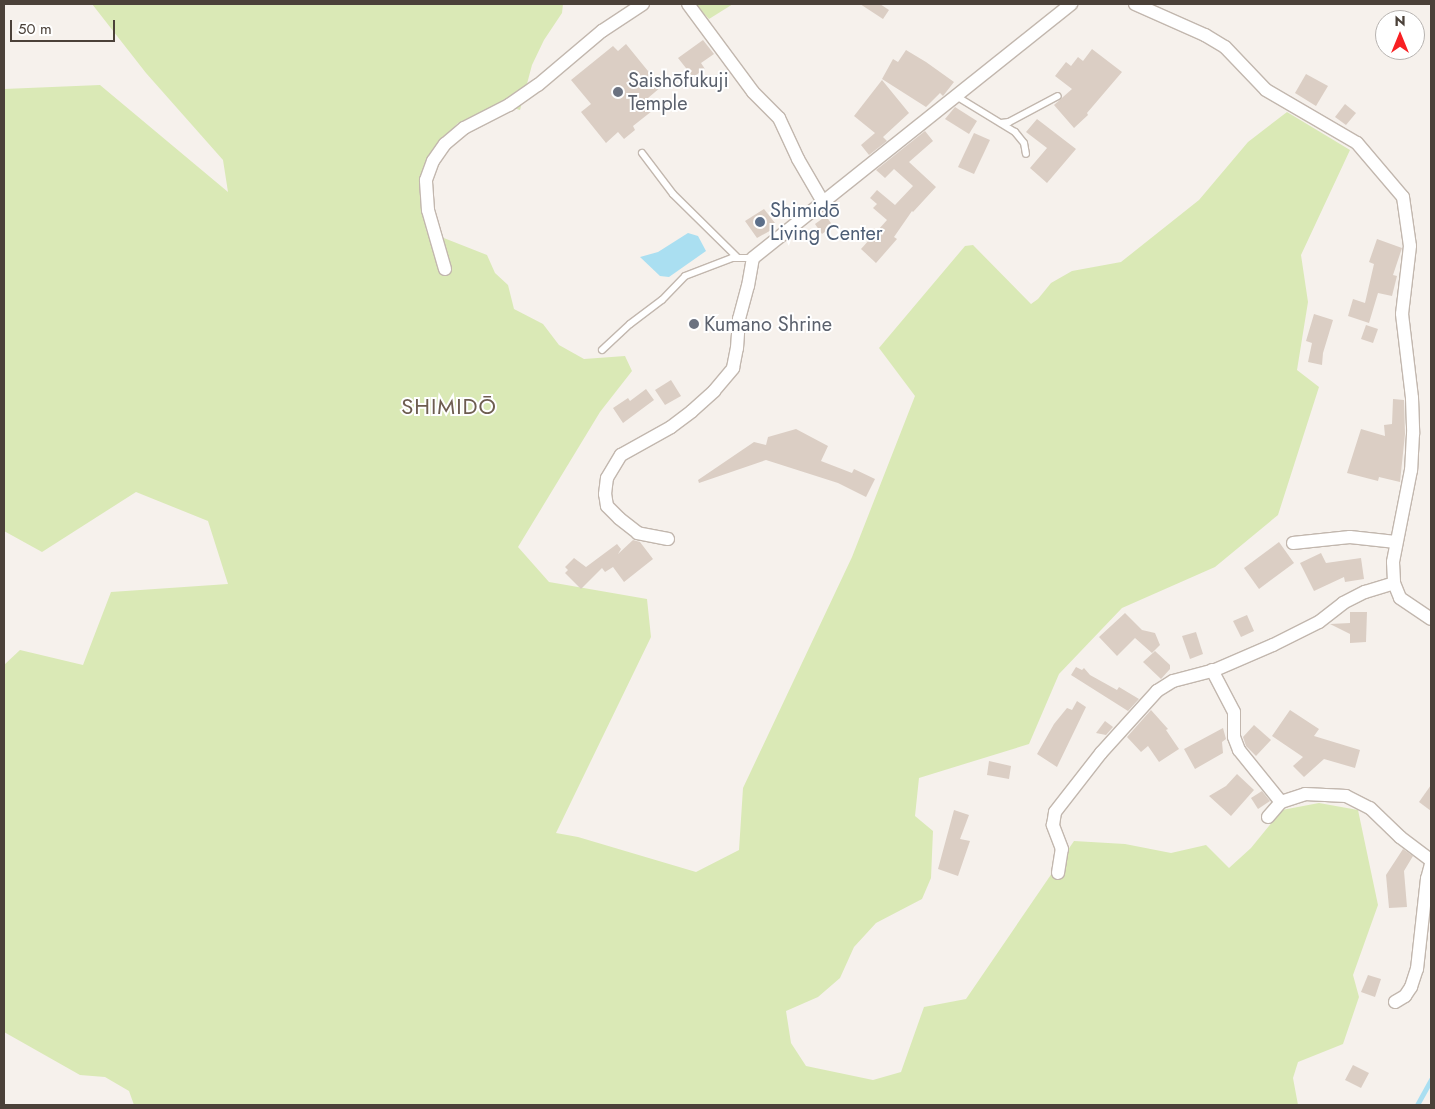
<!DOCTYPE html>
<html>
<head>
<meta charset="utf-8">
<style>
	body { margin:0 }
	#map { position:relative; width:1435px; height:1109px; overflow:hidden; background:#f6f1ec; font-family:Jost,sans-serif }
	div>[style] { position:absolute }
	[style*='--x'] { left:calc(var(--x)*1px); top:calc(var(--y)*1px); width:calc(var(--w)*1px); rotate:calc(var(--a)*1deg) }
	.green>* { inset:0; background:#dae9b6 }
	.water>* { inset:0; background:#aadff1 }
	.stream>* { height:4.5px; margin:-2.25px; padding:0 2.25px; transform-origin:2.25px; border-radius:2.25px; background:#aadff1 }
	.building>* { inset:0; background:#dbcec4 }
	.roads { filter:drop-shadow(1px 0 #c2b7ae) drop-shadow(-1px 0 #c2b7ae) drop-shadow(0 1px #c2b7ae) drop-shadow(0 -1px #c2b7ae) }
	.lane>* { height:6px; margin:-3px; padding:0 3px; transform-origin:3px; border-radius:3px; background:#fff }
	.street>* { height:12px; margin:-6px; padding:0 6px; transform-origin:6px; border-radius:6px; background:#fff }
	.dots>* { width:14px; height:14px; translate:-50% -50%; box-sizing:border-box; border:2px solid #fff; border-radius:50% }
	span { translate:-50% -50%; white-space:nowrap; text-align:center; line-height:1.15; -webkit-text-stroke:4px #fff; paint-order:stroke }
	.worship-label { font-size:20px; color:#5b616d }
	.left { translate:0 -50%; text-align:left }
	.service-label { font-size:20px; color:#4e5e75 }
	.quarter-label { font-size:22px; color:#6d5d50; letter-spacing:1px }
	.frame { position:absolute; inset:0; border:5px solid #4b4139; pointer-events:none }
	.north { position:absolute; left:1375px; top:10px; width:50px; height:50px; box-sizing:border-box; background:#fff; border:1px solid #b7b3b0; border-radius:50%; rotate:0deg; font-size:14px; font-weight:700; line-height:20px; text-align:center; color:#4b4139 }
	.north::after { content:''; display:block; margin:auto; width:18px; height:22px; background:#f82023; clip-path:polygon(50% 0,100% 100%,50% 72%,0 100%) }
	.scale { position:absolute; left:10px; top:20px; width:105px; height:22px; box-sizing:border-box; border:2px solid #4b4139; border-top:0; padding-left:6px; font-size:15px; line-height:18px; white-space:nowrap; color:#4b4139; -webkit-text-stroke:4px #fff; paint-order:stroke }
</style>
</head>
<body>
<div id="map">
	<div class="green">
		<i style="clip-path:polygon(92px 4px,563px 4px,562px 13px,544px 40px,532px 65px,520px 110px,504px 105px,458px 123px,438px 145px,424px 181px,426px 231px,487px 255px,495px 273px,508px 285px,514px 309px,543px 324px,559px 345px,584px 359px,625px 356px,632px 371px,600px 412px,518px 547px,549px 582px,647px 599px,651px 637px,556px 833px,578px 837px,696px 872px,739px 850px,743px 788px,852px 557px,915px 396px,879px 348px,965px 246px,973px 245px,1031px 304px,1038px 299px,1051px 283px,1072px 271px,1121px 262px,1199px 200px,1248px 142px,1287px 112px,1350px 150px,1301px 255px,1308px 302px,1297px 370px,1319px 387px,1278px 515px,1215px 567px,1122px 608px,1059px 674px,1029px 744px,919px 778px,915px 816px,933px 831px,931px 878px,922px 899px,876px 923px,854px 947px,840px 978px,818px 997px,786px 1011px,791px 1043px,806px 1066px,873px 1080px,901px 1072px,924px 1007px,966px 999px,1074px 841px,1125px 844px,1171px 853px,1206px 845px,1229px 868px,1251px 848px,1282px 810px,1319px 803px,1358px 810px,1378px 905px,1353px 975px,1359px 997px,1343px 1044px,1298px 1062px,1293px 1078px,1298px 1105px,134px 1105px,129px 1091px,105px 1077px,80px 1075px,4px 1032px,4px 665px,20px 650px,83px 665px,111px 592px,228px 584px,208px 521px,136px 492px,42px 552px,4px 531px,4px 89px,100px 85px,228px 192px,223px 160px,146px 73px)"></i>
		<i style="clip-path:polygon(695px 4px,733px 4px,709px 19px)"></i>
	</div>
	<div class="water">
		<i style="clip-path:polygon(688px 233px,698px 236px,706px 251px,669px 277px,660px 276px,640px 257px,658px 252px)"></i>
	</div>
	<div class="stream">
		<i style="--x:1417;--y:1105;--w:29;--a:-61"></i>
	</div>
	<div class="building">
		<i style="clip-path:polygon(860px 4px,880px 4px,889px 10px,883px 19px)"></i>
		<i style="clip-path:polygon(703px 40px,714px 54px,701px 63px,705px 69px,693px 77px,678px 58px)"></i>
		<i style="clip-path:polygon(626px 44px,661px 87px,648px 98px,651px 103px,648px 106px,652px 111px,633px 126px,635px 130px,624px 139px,618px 132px,606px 143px,581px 112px,591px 104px,571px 80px,613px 46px,618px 51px)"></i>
		<i style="clip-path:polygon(1092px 49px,1122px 72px,1087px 113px,1088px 115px,1074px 128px,1054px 105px,1072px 89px,1055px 76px,1066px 62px,1071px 66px,1078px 57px,1083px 61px)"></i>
		<i style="clip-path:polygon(906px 50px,926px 62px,954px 82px,943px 96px,940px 93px,926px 107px,882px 79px,893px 59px,898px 62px)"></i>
		<i style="clip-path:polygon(1306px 74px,1328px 86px,1316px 106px,1295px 93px)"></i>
		<i style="clip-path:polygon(882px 80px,909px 113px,883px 137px,887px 141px,869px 155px,861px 145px,875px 133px,854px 116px)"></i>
		<i style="clip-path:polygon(1345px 104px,1356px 113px,1346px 125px,1335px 117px)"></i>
		<i style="clip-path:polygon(955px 107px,977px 121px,969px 134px,945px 119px)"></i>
		<i style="clip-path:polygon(1037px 119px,1076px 149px,1047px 183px,1030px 168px,1047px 148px,1026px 132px)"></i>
		<i style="clip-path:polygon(925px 131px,933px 141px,909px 162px,936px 187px,913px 212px,912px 211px,894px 237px,897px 239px,876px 263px,861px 249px,887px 220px,873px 208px,877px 204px,870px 198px,877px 190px,895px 205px,913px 186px,894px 169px,885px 178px,876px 170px)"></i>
		<i style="clip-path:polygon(974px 133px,990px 140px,974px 174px,958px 167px)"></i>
		<i style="clip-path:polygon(764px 209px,775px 223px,773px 225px,775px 228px,757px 238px,745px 221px)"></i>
		<i style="clip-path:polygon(826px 216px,833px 226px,822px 234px,815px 224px)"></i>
		<i style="clip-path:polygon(1377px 239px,1402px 248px,1393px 275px,1397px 276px,1392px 296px,1378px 293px,1369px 323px,1348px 316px,1353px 299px,1365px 303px,1374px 264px,1369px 262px)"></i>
		<i style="clip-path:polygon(1314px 314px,1333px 320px,1323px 353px,1322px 365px,1308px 362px,1312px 343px,1306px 341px)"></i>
		<i style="clip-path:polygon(1366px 325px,1378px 329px,1373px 343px,1361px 339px)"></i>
		<i style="clip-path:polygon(671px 380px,681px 396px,665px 405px,655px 390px)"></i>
		<i style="clip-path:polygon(646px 389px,654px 400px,623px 423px,613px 408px,628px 398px,630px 401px)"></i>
		<i style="clip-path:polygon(1393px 399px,1404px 400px,1405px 434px,1400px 482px,1379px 477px,1378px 481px,1347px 473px,1361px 429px,1385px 436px,1384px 425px,1392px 424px)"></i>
		<i style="clip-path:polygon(796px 429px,828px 446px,821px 461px,852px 473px,854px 469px,875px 479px,866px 497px,838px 483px,766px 460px,699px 483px,698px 480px,754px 442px,766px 445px,768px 437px)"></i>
		<i style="clip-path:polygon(633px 540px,640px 542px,653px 559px,624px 582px,613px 567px,605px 572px,602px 568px,581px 589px,565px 573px,568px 570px,565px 567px,574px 558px,586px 567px,617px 544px,621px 549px,618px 554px)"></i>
		<i style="clip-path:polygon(1279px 542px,1294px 563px,1259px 589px,1244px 568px)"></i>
		<i style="clip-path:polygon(1321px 553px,1326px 563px,1361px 558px,1364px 579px,1345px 582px,1344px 577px,1314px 591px,1300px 563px)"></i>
		<i style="clip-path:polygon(1350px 612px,1367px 612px,1366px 642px,1350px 643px,1350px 634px,1330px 624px,1350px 623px)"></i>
		<i style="clip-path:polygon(1125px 613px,1142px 630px,1155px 633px,1160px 645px,1152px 653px,1135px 638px,1117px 656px,1099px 637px)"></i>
		<i style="clip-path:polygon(1247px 615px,1254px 631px,1241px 637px,1233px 621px)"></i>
		<i style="clip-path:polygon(1196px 632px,1203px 654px,1190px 659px,1182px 636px)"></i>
		<i style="clip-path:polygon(1155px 651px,1170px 665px,1170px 669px,1161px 679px,1143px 662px)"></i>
		<i style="clip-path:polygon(1076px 667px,1082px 670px,1084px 668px,1090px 675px,1117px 690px,1119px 687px,1139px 699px,1128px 711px,1071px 675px)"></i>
		<i style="clip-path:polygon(1077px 701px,1086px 707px,1057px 767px,1037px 754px,1054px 724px,1067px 708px,1072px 710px)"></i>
		<i style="clip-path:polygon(1151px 710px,1168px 729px,1166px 730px,1179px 749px,1159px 762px,1148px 746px,1141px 752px,1127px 737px)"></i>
		<i style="clip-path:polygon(1290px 710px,1319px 729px,1314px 736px,1360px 750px,1355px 768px,1324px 759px,1304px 777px,1293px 766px,1303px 757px,1272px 736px)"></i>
		<i style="clip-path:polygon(1105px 721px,1113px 727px,1106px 735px,1096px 733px)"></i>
		<i style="clip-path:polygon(1254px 725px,1271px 740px,1256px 756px,1246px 746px,1243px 737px)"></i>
		<i style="clip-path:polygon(1223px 728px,1226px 739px,1222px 742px,1223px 753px,1195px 769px,1184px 749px)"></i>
		<i style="clip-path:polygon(989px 761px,1011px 766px,1009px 779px,987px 775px)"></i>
		<i style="clip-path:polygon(1237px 774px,1254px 790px,1231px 816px,1209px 796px,1226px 786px)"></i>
		<i style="clip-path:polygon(1431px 785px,1431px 811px,1419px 802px)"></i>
		<i style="clip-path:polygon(1262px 791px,1270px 801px,1258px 809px,1251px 798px)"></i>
		<i style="clip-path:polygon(954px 810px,969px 815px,960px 839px,970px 841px,958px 876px,938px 869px)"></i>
		<i style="clip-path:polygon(1403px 849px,1413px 856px,1404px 871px,1407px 907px,1389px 908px,1386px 875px)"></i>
		<i style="clip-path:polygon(1368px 975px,1381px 979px,1375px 997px,1361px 992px)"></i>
		<i style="clip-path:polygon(1353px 1065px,1369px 1073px,1361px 1088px,1345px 1080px)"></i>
	</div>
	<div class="roads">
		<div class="lane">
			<i style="--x:956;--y:96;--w:69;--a:31.4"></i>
			<i style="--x:1015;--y:132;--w:14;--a:51"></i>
			<i style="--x:1024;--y:143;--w:11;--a:80"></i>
			<i style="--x:1001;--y:123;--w:8;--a:-7"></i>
			<i style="--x:1009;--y:122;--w:55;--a:-28"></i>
			<i style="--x:642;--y:153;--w:51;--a:52.9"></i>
			<i style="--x:673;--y:194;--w:91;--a:44.6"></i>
			<i style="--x:602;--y:350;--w:38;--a:-43"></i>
			<i style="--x:630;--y:324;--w:40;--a:-37"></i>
			<i style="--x:662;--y:300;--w:33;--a:-46"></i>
			<i style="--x:685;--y:276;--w:50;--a:-21"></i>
			<i style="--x:732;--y:258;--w:21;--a:0"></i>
		</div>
		<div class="street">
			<i style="--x:688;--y:4;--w:109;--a:53.5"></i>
			<i style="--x:753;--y:92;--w:37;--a:45"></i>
			<i style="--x:779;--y:118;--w:45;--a:65.1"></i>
			<i style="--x:798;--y:159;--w:50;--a:59.8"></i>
			<i style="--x:1135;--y:4;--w:77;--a:23.9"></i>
			<i style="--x:1205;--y:35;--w:23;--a:31"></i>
			<i style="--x:1225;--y:47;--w:59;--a:46.4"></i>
			<i style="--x:1266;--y:90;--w:105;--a:30.2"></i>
			<i style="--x:1357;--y:143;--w:71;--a:49.6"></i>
			<i style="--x:1403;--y:197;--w:49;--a:81.9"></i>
			<i style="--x:1410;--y:246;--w:68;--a:96.7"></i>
			<i style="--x:1402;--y:314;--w:85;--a:83.2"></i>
			<i style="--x:1412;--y:398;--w:36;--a:88"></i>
			<i style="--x:1413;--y:434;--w:36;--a:93"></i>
			<i style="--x:1411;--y:470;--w:94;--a:101.1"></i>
			<i style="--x:1393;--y:562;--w:21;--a:87"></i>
			<i style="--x:1394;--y:583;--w:16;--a:68"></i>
			<i style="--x:1400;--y:598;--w:37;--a:34"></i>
			<i style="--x:445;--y:269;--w:61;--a:-106.1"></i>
			<i style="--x:428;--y:210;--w:30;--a:-94"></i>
			<i style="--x:426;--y:180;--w:20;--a:-70"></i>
			<i style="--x:433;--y:161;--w:21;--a:-55"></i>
			<i style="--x:445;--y:144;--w:25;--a:-40"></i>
			<i style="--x:464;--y:128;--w:51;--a:-27.1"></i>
			<i style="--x:509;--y:105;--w:35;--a:-35"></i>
			<i style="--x:538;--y:85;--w:84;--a:-40.2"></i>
			<i style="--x:602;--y:31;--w:49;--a:-33.4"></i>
			<i style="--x:668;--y:539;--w:31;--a:-169"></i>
			<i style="--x:638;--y:533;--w:24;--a:-142"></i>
			<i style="--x:619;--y:518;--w:17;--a:-135"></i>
			<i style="--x:607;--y:506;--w:12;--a:-99"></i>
			<i style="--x:605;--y:494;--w:16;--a:-83"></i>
			<i style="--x:607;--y:478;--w:27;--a:-59"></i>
			<i style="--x:621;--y:455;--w:57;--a:-29.2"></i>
			<i style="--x:671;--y:427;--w:26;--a:-37"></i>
			<i style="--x:692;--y:411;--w:30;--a:-42"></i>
			<i style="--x:714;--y:391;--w:30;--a:-50"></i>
			<i style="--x:733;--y:368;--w:20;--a:-79"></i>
			<i style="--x:737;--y:348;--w:29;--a:-86"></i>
			<i style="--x:739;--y:319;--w:34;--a:-75"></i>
			<i style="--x:748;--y:286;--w:28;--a:-80"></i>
			<i style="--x:753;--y:258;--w:407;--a:-38.6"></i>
			<i style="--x:1293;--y:543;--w:57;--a:-6"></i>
			<i style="--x:1350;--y:537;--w:46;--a:6.2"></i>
			<i style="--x:1212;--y:670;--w:47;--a:62.4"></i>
			<i style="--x:1234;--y:712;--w:25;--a:90"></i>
			<i style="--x:1234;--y:737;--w:14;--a:69"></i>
			<i style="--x:1239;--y:750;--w:67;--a:51.1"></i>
			<i style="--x:1268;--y:817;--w:20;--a:-49"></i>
			<i style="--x:1281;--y:802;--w:25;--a:-18"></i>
			<i style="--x:1305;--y:794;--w:41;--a:2.8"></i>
			<i style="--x:1346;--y:796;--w:27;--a:27"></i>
			<i style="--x:1370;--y:808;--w:42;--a:44"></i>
			<i style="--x:1400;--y:837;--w:39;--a:37"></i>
			<i style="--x:1058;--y:873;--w:24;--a:-81"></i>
			<i style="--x:1062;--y:849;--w:26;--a:-111"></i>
			<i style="--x:1053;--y:825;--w:13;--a:-81"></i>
			<i style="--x:1055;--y:812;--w:75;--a:-52.1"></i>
			<i style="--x:1101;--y:753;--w:84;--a:-47.9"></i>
			<i style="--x:1157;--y:691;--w:19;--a:-32"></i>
			<i style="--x:1173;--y:681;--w:43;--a:-14.7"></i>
			<i style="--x:1215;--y:670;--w:63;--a:-23.3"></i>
			<i style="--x:1273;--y:645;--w:51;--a:-26.6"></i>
			<i style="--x:1319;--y:622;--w:31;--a:-38"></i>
			<i style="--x:1343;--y:603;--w:25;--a:-27"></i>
			<i style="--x:1365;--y:592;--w:30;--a:-17"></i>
			<i style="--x:1395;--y:1002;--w:12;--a:-31"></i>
			<i style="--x:1405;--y:996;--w:11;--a:-56"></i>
			<i style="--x:1411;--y:987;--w:19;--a:-72"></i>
			<i style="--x:1417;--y:969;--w:91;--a:-83.7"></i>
			<i style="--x:1427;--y:879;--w:16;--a:-75"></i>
		</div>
	</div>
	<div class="dots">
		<i style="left:618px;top:92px;background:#6b7280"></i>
		<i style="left:760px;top:222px;background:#5c6f8a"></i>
		<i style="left:694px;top:324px;background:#6b7280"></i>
	</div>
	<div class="worship-label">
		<span class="left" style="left:628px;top:92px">Saishōfukuji<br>Temple</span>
		<span class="left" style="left:704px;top:324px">Kumano Shrine</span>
	</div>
	<div class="service-label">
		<span class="left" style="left:770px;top:222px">Shimidō<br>Living Center</span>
	</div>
	<div class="quarter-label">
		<span style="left:449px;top:407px">SHIMIDŌ</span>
	</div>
	<div class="frame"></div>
	<div class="north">N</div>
	<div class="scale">50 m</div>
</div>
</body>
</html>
